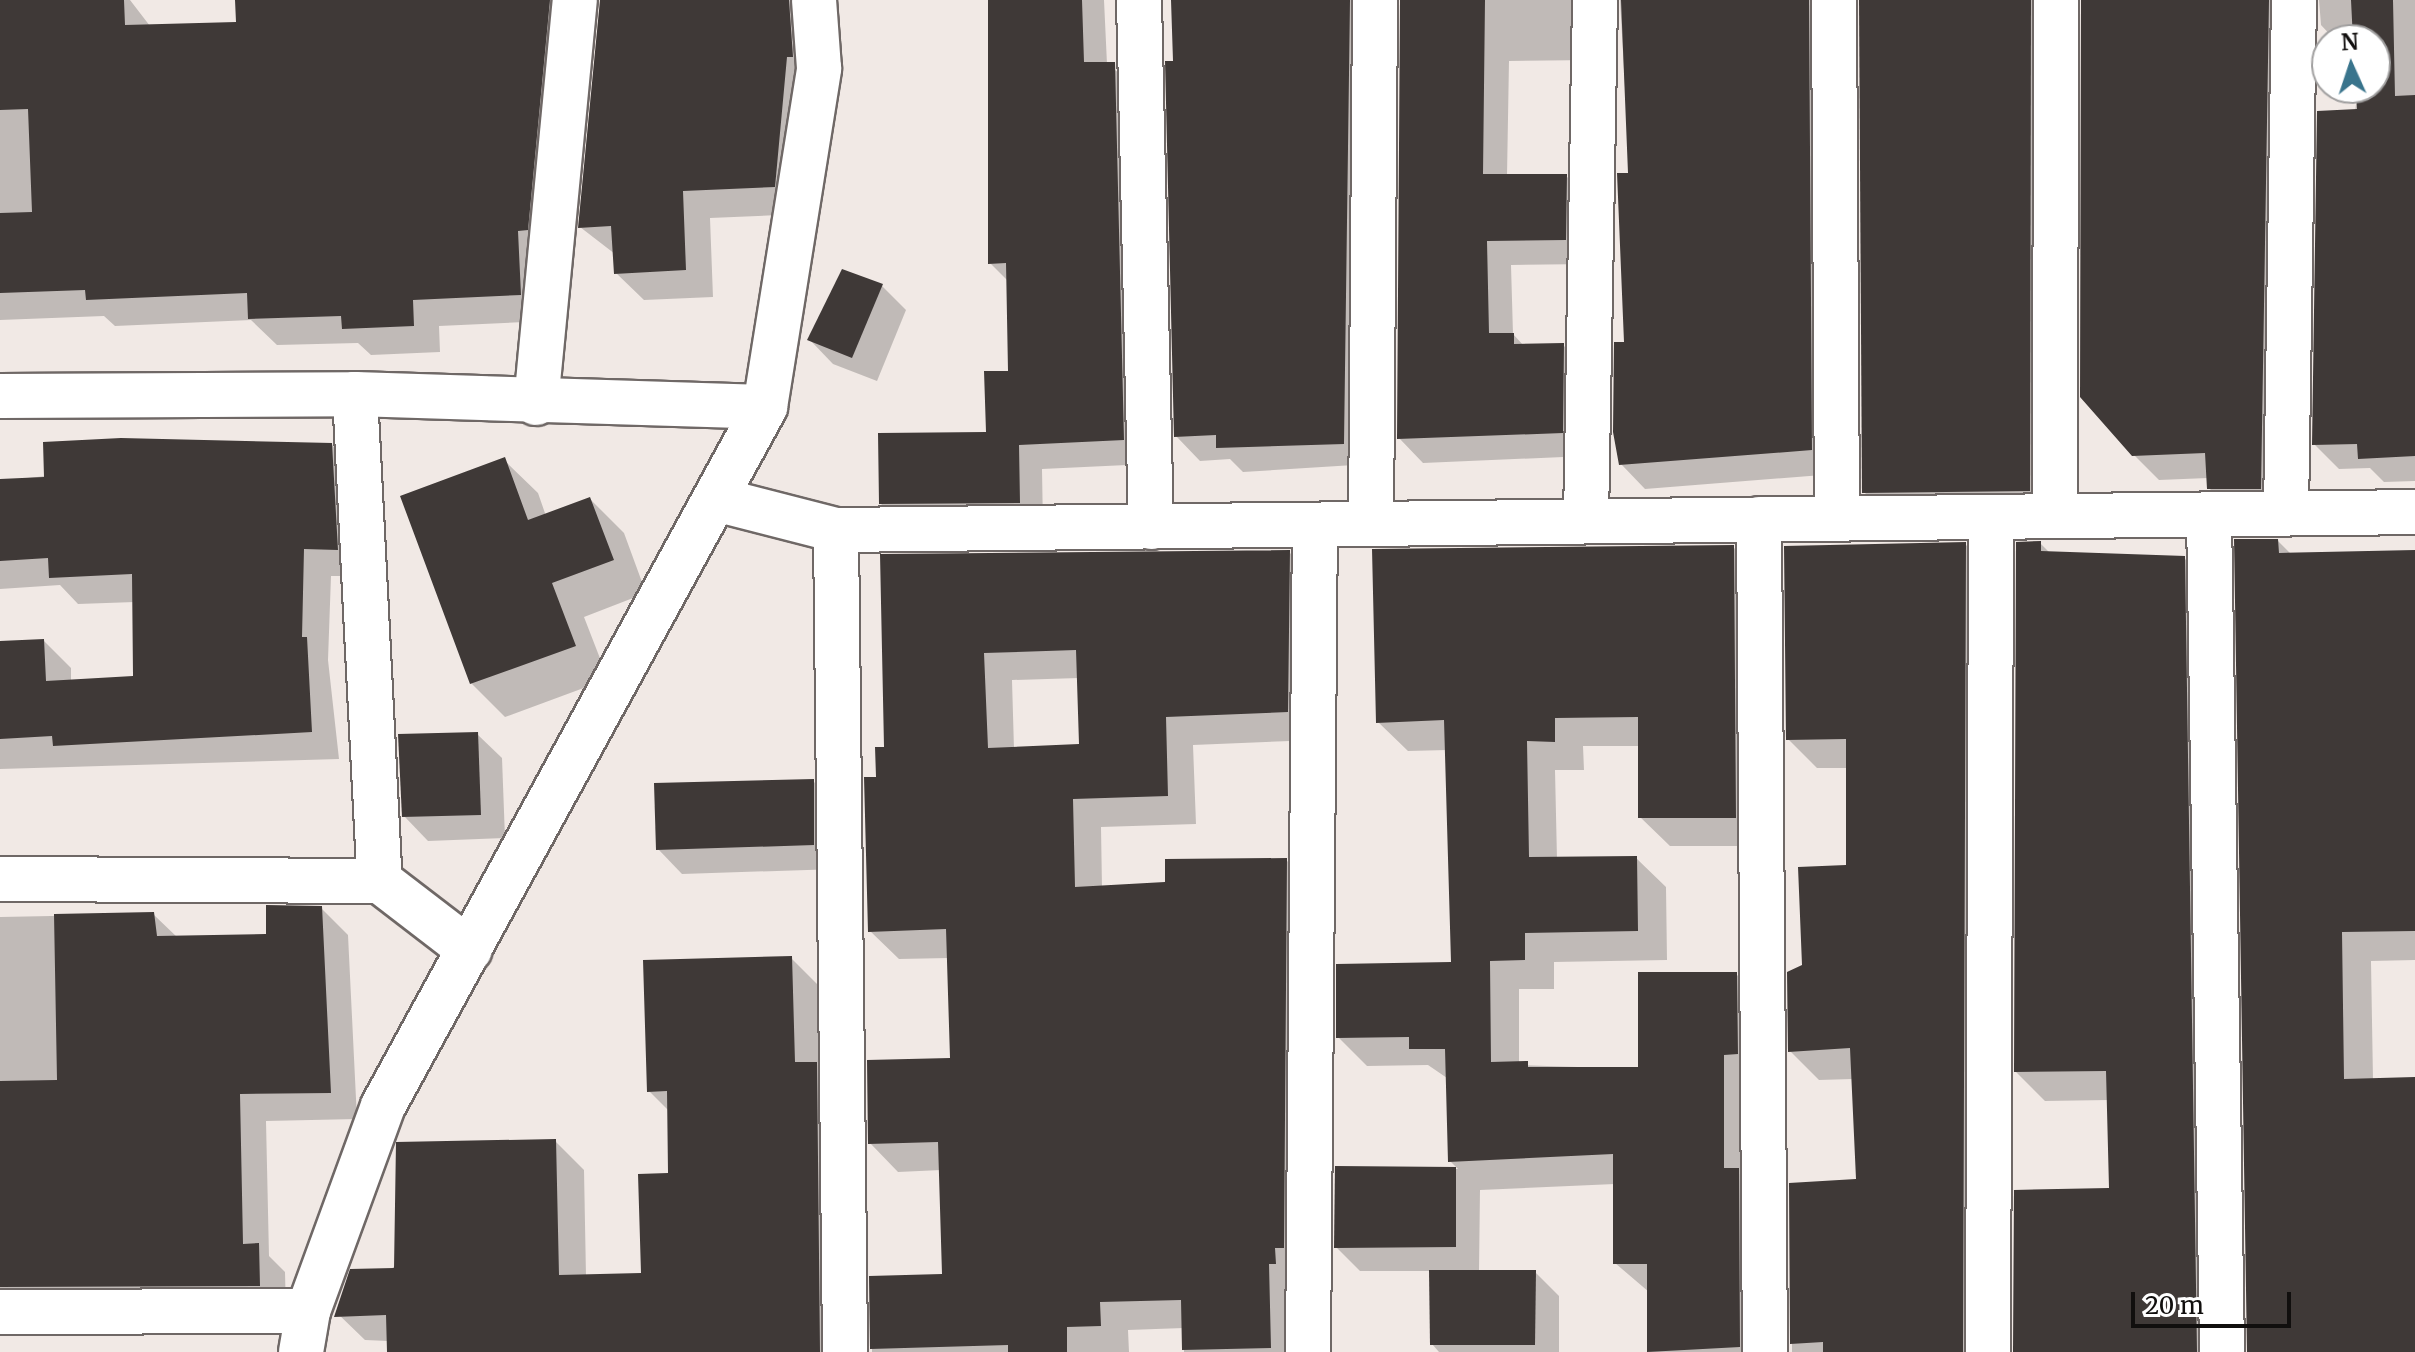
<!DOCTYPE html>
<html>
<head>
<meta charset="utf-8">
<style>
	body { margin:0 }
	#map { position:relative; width:2415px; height:1352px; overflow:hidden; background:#f1e9e5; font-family:Merriweather,serif }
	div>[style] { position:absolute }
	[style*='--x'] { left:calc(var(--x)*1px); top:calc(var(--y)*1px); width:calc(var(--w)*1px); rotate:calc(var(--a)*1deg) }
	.shadow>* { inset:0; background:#0003 }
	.building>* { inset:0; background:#3f3937 }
	.roads { filter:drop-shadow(2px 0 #6f6866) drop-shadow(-2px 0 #6f6866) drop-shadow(0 2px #6f6866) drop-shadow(0 -2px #6f6866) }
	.minor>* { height:44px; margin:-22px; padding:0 22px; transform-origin:22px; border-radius:22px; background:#fff }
	.tertiary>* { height:44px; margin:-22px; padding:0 22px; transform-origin:22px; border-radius:22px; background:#fff }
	span { translate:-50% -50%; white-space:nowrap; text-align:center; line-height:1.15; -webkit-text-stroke:8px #fff; paint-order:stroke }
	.north { position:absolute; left:2311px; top:24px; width:80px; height:80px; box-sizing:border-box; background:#fff; border:2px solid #a09f9f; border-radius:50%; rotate:357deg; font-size:22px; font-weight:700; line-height:32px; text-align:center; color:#110f0e }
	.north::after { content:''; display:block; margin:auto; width:28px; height:36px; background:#39748c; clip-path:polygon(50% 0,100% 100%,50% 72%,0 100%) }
	.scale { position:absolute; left:2131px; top:1292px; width:160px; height:36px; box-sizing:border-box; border:4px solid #110f0e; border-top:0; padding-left:10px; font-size:24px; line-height:28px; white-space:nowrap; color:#110f0e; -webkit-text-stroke:6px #fff; paint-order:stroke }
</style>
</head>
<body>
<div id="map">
	<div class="shadow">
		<i style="clip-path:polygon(0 0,130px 0,150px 26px,238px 24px,237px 0,565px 0,547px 321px,439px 326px,440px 352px,371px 355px,358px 343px,277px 345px,251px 320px,115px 326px,104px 316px,0 320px)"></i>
		<i style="clip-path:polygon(601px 0,802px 0,802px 214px,710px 218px,713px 297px,644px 300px,616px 273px,615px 254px,580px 227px)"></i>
		<i style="clip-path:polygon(989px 0,1104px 0,1107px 64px,1139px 88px,1148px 464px,1042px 469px,1043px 527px,905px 528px,881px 504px,988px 434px,1010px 372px,1008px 281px,990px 263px)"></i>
		<i style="clip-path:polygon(1173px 0,1397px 0,1378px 11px,1370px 464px,1243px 472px,1230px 459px,1200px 461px,1176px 436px)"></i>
		<i style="clip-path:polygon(1402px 0,1619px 0,1597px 12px,1593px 60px,1509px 61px,1507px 176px,1566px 176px,1591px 200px,1590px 264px,1511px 265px,1513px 334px,1524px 346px,1563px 345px,1588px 370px,1586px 456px,1423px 463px,1399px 438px)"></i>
		<i style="clip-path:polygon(1620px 0,1856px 0,1835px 474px,1645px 489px,1621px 464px,1630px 175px)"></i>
		<i style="clip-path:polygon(1861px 0,2078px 0,2054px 515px,1888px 517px,1864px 492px)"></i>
		<i style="clip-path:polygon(2083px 0,2317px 0,2297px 11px,2285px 512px,2233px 513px,2209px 488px,2208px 478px,2159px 480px,2134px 455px)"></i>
		<i style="clip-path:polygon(2319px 0,2415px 0,2415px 481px,2384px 482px,2370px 468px,2339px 469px,2314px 444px,2358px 88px,2375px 88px,2375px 40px,2335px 40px,2321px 25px)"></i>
		<i style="clip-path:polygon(882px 286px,906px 310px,877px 381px,833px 364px,809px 339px)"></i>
		<i style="clip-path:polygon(332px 445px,359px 472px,364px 576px,331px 576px,328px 660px,339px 759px,0 769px,0 643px,44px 641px,71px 668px,71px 681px,135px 678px,135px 602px,78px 604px,60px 585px,0 589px,0 481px)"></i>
		<i style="clip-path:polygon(504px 460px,538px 493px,546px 516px,590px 499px,624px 533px,646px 593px,584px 617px,608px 679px,505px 717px,471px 683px)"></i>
		<i style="clip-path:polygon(2278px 541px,2292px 555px,2415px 553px,2415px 960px,2371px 961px,2373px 1080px,2415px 1079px,2415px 1352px,2249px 1352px)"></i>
		<i style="clip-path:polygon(2040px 543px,2050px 553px,2184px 558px,2213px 587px,2225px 1352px,2015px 1352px,2111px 1190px,2109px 1100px,2045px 1101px,2016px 1072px)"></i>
		<i style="clip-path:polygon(1965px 544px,1995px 574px,1992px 1352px,1792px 1352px,1791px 1185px,1858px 1181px,1853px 1079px,1819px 1080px,1790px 1051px,1804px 966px,1848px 867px,1848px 768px,1817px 768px,1788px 739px)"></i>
		<i style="clip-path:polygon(1733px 547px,1763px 576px,1765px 846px,1670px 846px,1640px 817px,1640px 746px,1583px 746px,1584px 770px,1555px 770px,1557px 859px,1636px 858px,1666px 887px,1667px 960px,1554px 962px,1554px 989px,1519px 989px,1519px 1065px,1640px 1069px,1736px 974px,1766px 1004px,1768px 1352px,1649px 1352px,1649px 1292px,1615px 1263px,1615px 1184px,1480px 1190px,1479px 1272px,1535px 1272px,1559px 1296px,1559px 1352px,1439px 1352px,1432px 1344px,1431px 1271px,1360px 1271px,1336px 1247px,1337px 1168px,1458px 1169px,1450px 1161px,1447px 1078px,1428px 1065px,1367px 1066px,1338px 1037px,1453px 964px,1447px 750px,1408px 751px,1378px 722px)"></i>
		<i style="clip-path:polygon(evenodd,1289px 552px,1317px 580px,1316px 740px,1193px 745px,1196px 824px,1101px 827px,1102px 888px,1167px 884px,1286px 860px,1315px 888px,1298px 1352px,1184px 1352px,1184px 1328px,1128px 1330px,1129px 1352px,872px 1352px,871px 1278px,944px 1276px,941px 1170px,898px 1172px,870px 1143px,952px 1060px,949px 958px,899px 959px,870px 931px,878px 779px,886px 749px,882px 556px,1289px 552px,1079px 678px,1081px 746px,1014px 749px,1012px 680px,1079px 678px)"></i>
		<i style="clip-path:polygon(477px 734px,502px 758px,505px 838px,428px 841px,404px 816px)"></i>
		<i style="clip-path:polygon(813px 781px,837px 805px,838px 869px,682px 874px,658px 849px)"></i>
		<i style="clip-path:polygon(321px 908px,348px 935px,357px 1119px,266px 1121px,269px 1256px,285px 1272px,286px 1312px,0 1320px,0 917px,153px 914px,178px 938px,268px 936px)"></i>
		<i style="clip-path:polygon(791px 958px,820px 987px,847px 1352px,389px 1352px,388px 1341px,365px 1340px,336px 1312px,555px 1141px,584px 1170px,586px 1276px,643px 1275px,670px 1175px,669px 1111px,649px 1091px)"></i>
	</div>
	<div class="building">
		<i style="clip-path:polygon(0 0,124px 0,125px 25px,236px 22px,235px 0,550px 0,528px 230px,518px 231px,521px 295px,413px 300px,414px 326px,342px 329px,341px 316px,248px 319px,247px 293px,86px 300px,85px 290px,0 293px,0 213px,32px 212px,28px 109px,0 110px)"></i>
		<i style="clip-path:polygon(600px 0,789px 0,793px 57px,787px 57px,775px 187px,683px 191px,686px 270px,614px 274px,611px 226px,578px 228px)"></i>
		<i style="clip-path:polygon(988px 0,1082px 0,1084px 62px,1115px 62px,1124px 440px,1019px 445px,1020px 503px,879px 504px,878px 433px,986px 432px,984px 371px,1008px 371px,1006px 263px,988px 264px)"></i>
		<i style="clip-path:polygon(1171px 0,1350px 0,1344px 444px,1216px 448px,1216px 435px,1174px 437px,1165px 61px,1173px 61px)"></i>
		<i style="clip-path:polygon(1400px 0,1485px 0,1483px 174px,1567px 174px,1566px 240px,1487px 241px,1489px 333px,1514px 333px,1514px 344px,1564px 343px,1563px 433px,1397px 439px)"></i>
		<i style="clip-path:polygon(1621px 0,1809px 0,1812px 450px,1619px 465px,1613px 432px,1614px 342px,1624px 342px,1617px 173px,1628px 173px)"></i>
		<i style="clip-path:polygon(1859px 0,2031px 0,2030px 491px,1862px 493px)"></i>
		<i style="clip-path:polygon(2081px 0,2269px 0,2261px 489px,2207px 489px,2205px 453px,2132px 456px,2080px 397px)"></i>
		<i style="clip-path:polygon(2351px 0,2393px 0,2395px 96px,2415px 95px,2415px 456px,2358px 459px,2357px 444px,2312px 445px,2317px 111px,2357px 109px,2356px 88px,2375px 88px,2375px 40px,2353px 40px)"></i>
		<i style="clip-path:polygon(842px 269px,883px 284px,852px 358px,807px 340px)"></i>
		<i style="clip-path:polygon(121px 438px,332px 443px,338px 550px,304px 549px,302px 637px,307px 637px,312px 732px,53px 746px,52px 736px,0 739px,0 641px,44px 639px,46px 681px,133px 676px,132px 574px,49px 578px,48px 558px,0 561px,0 479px,44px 477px,43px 442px)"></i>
		<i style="clip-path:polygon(505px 457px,528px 520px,590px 497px,614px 560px,552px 583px,576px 646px,470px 684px,400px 496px)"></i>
		<i style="clip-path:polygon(2234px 539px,2278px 539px,2279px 553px,2415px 550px,2415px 931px,2342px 932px,2344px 1079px,2415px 1077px,2415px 1352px,2247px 1352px)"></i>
		<i style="clip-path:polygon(2041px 541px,2041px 551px,2185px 556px,2197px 1352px,2013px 1352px,2014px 1190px,2109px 1188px,2106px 1071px,2014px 1072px,2016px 542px)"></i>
		<i style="clip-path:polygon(1966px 542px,1963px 1352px,1823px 1352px,1823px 1342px,1790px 1344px,1789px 1183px,1856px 1179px,1850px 1048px,1788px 1052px,1787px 972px,1802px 965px,1798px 867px,1846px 865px,1846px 739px,1786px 740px,1784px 546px)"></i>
		<i style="clip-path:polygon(1734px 545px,1736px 818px,1638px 818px,1638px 717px,1555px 718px,1555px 742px,1527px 741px,1529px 857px,1637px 856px,1638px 931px,1525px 933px,1525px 960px,1490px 961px,1491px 1062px,1528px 1061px,1528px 1067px,1638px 1067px,1638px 972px,1737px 972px,1738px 1054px,1724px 1055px,1724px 1168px,1739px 1168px,1740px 1347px,1647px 1352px,1647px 1264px,1613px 1264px,1613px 1154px,1448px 1162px,1445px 1049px,1409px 1049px,1409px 1037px,1336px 1038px,1336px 964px,1451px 962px,1444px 720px,1376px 723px,1372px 549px)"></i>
		<i style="clip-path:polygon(evenodd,1290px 550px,1288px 712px,1166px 717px,1168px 796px,1073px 799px,1075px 887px,1165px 882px,1165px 859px,1287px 858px,1284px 1248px,1275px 1248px,1276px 1264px,1269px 1264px,1271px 1348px,1182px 1350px,1181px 1300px,1100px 1302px,1101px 1326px,1067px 1327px,1067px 1352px,1008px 1352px,1008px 1345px,870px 1349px,869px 1276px,942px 1274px,938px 1142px,868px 1144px,867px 1060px,950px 1058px,946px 929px,868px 932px,864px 777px,876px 777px,875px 747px,884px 747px,880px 554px,1290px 550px,1076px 650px,1079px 744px,988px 748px,984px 653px,1076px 650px)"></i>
		<i style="clip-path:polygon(478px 732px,481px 815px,402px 817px,398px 734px)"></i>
		<i style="clip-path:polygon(814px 779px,814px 845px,656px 850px,654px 783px)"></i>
		<i style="clip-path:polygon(266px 905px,322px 906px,331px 1093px,240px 1094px,243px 1244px,259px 1243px,260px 1286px,0 1287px,0 1081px,57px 1080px,54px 914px,154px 912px,157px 936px,266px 934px)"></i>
		<i style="clip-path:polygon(792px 956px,795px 1062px,817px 1062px,820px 1352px,387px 1352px,386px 1315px,334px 1317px,350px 1269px,394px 1268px,396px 1142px,556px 1139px,559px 1275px,641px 1273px,638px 1174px,668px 1173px,667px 1091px,647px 1092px,643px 960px)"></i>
		<i style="clip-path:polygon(1335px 1166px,1456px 1167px,1456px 1247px,1334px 1248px)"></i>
		<i style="clip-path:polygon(1429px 1270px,1536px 1270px,1535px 1345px,1430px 1345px)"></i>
	</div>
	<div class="roads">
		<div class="minor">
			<i style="--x:1139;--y:0;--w:527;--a:88.7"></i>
			<i style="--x:1834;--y:0;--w:519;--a:89.67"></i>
			<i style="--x:355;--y:394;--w:488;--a:87.1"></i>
			<i style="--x:0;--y:396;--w:355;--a:-0.3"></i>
			<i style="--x:355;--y:394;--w:410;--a:1.8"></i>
			<i style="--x:536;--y:403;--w:405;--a:-84.5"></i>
			<i style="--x:719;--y:500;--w:121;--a:14.4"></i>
			<i style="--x:836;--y:530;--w:1579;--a:-0.65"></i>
			<i style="--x:2286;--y:513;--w:513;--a:-89.11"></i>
			<i style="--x:2209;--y:514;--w:838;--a:89.11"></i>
			<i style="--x:2055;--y:516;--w:516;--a:-89.89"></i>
			<i style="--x:1759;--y:519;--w:833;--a:89.59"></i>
			<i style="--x:1586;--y:521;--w:521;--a:-89.01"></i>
			<i style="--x:1371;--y:524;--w:524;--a:-89.56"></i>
			<i style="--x:836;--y:530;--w:822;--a:89.37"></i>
			<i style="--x:0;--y:879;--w:380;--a:0.3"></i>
			<i style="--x:380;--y:881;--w:113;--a:37.5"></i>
			<i style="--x:0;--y:1312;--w:308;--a:-0.2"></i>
			<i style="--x:1308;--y:1352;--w:827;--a:-89.52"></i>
			<i style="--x:1988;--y:1352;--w:835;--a:-89.79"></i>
		</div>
		<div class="tertiary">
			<i style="--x:301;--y:1352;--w:42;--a:-80.3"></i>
			<i style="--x:308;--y:1311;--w:218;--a:-69.9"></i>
			<i style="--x:383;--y:1106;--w:797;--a:-61.34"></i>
			<i style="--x:765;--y:407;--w:343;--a:-80.9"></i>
			<i style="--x:819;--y:68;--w:68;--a:-94.2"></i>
		</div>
	</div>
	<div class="north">N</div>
	<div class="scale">20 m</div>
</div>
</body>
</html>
